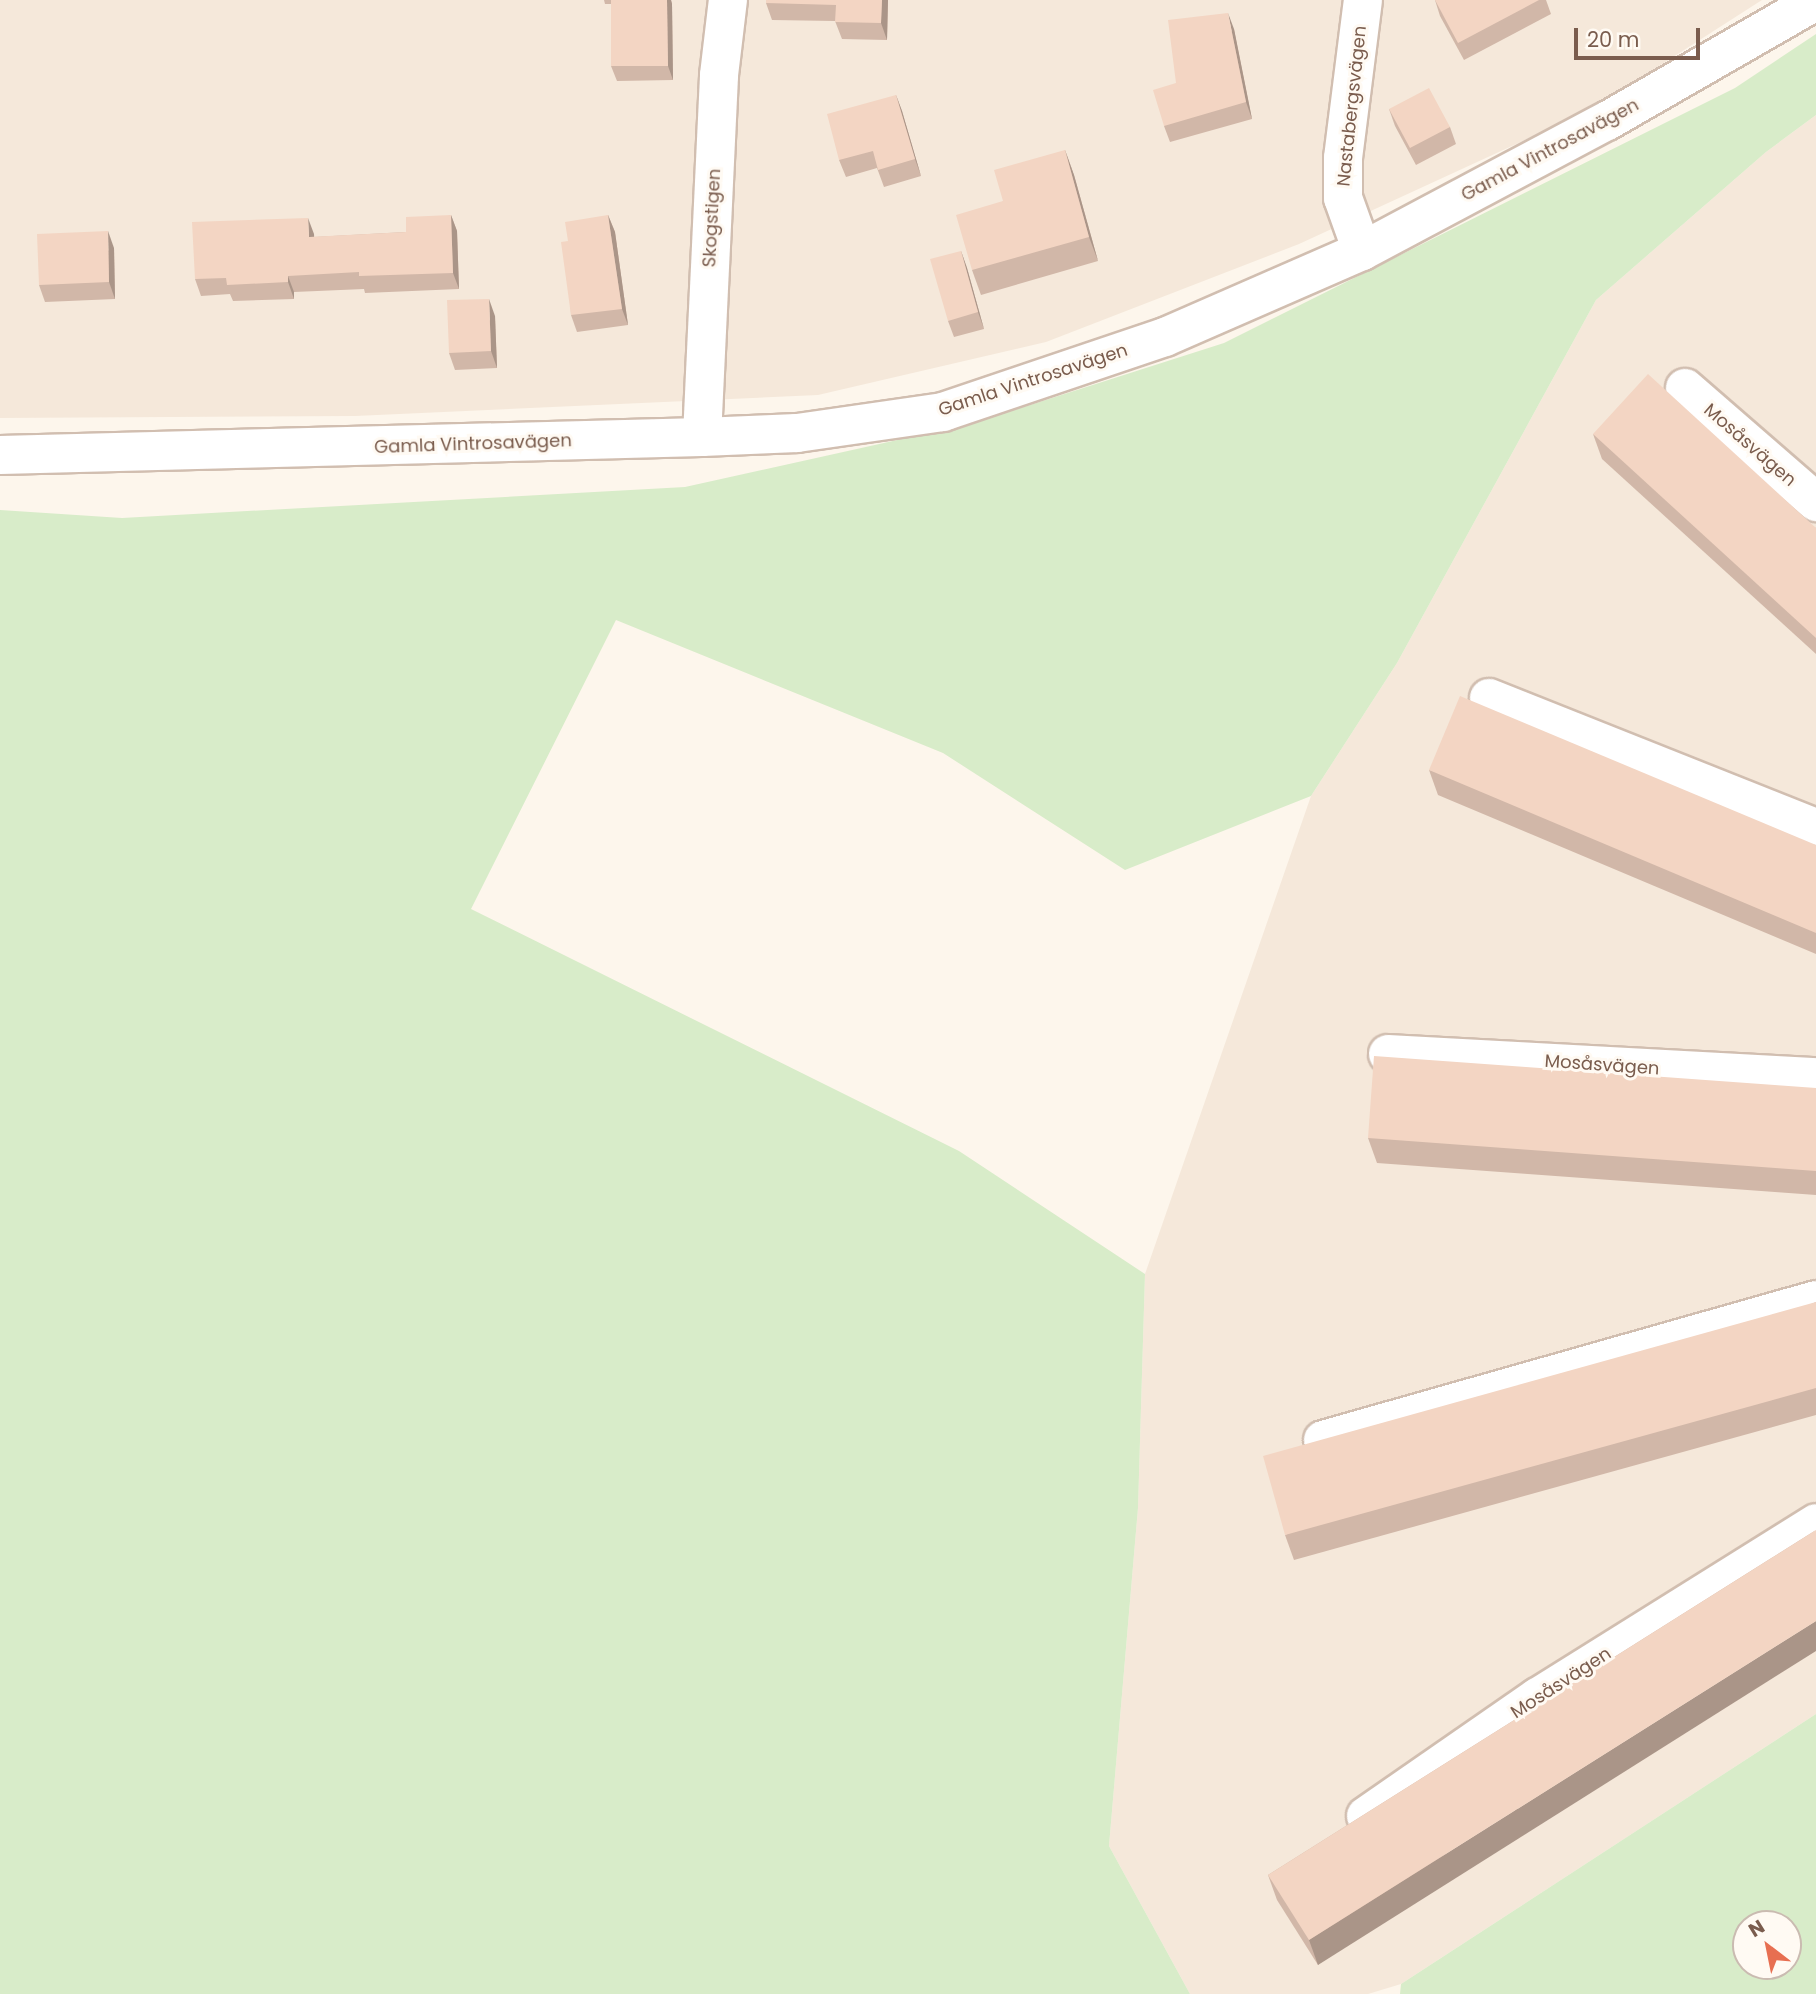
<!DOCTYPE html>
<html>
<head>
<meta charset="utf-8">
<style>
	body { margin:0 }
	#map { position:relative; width:1816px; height:1994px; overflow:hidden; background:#fdf6ec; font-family:Poppins,sans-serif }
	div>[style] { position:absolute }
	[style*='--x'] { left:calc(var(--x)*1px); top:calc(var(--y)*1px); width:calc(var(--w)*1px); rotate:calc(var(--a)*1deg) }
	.residential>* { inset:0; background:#f5e8da }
	.green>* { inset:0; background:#d8ecc9 }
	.roads { filter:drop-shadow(2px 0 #d1beb0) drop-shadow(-2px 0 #d1beb0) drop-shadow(0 2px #d1beb0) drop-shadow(0 -2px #d1beb0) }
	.minor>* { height:38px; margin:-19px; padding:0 19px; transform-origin:19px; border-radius:19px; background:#fff }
	.wall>* { inset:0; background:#d1b7a8 }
	.shaded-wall>* { inset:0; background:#aa9588 }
	.building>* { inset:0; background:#f3d5c3 }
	span { translate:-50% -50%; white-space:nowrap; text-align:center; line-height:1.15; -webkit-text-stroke:6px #fffaf3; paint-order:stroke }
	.street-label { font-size:18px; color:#7a5c4d }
	.north { position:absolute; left:1732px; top:1910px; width:70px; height:70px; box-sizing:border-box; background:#fffaf3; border:2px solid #cabbb1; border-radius:50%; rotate:328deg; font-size:19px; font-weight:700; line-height:28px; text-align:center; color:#7a5c4d }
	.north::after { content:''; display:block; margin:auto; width:24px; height:32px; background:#e76f51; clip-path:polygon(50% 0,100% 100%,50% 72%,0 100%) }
	.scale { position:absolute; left:1574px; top:28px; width:126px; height:32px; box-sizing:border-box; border:4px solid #7a5c4d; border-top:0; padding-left:9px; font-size:21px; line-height:24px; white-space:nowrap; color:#7a5c4d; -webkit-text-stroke:5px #fffaf3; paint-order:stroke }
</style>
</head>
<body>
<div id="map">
	<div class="residential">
		<i style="clip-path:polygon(0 0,1762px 0,1592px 109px,1299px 244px,1046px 342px,818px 395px,355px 416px,0 418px)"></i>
		<i style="clip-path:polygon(1816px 115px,1816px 1714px,1401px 1984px,1368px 1994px,1190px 1994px,1109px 1846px,1138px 1508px,1145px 1274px,1311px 796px,1397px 663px,1596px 300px,1766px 152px)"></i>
	</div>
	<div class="green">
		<i style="clip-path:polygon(1816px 34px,1816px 115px,1766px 152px,1596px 300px,1397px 663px,1311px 796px,1125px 870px,943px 753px,616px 620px,471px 909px,959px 1151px,1145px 1274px,1138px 1508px,1109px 1846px,1190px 1994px,0 1994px,0 510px,122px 518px,685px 487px,974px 423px,1224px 343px,1735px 88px)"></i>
		<i style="clip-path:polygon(evenodd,1816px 1714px,1816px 1994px,1400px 1994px,1401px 1984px,1816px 1714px,1788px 1924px,1788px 1966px,1746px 1966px,1746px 1924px,1788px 1924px)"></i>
	</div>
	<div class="roads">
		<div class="minor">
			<i style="--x:1362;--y:251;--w:56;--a:-109.7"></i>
			<i style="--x:1343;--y:198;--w:40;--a:-90"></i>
			<i style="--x:1343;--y:158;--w:159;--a:-82.8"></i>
			<i style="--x:1685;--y:388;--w:174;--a:41"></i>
			<i style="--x:702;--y:437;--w:362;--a:-87.3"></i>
			<i style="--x:719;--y:75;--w:76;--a:-83.2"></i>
			<i style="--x:0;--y:455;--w:702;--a:-1.47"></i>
			<i style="--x:702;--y:437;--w:95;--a:-2.4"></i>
			<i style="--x:797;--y:433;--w:148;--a:-8.2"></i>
			<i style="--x:943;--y:412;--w:234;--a:-18.7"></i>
			<i style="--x:1165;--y:337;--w:215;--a:-23.6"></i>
			<i style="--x:1362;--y:251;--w:277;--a:-28"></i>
			<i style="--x:1607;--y:121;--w:241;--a:-29.9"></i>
			<i style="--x:1489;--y:698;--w:352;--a:21.7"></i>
			<i style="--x:1388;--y:1054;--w:429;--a:3.1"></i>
			<i style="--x:1323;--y:1440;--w:512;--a:-15.85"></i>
			<i style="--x:1366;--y:1816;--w:209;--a:-34.7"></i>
			<i style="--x:1538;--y:1697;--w:328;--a:-32"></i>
		</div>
	</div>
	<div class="wall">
		<i style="clip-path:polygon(604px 0,671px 0,672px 4px,673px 80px,617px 81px,611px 66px,611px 4px,605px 4px)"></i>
		<i style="clip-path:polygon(766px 0,888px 0,887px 40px,842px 39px,835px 21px,772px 20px,766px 3px)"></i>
		<i style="clip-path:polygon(1435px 0,1546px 0,1551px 14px,1464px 60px,1440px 16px)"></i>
		<i style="clip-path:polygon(1234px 29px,1252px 119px,1170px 142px,1164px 126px,1176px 83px)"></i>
		<i style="clip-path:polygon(896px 95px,902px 111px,921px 176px,884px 187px,877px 168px,846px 177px,839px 160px)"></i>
		<i style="clip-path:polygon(1389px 109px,1450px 127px,1456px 144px,1416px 165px,1395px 126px)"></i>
		<i style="clip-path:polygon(1065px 150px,1074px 175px,1098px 261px,981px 295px,972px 270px,1003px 201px)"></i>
		<i style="clip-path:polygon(451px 215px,457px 231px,459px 289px,365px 293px,364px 289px,294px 292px,294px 299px,233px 301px,230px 294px,201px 296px,195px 279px,314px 234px,314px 237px,406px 232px)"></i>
		<i style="clip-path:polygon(608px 215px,615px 232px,628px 325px,577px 332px,571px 315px,568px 241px)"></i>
		<i style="clip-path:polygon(114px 248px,115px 299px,45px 302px,39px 285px)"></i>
		<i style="clip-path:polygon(961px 251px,967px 268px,984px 329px,954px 337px,948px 321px)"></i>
		<i style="clip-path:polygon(495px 316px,497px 368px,455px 370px,449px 353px)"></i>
		<i style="clip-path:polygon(1593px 434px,1816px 528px,1816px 654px,1602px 459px)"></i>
		<i style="clip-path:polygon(1429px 770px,1816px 845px,1816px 954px,1438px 795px)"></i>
		<i style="clip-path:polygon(1816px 1088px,1816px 1195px,1377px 1163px,1368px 1138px)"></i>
		<i style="clip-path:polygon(1816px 1302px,1816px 1415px,1294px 1560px,1285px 1535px)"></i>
		<i style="clip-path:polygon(1816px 1530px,1318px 1965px,1277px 1900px,1268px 1875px)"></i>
	</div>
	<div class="shaded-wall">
		<i style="clip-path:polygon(667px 0,671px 0,672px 4px,673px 80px,668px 66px)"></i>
		<i style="clip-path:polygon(882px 0,888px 0,887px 40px,881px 23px)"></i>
		<i style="clip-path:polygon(1228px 13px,1234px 29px,1252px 119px,1246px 102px)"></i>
		<i style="clip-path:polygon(896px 95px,902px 111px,921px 176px,915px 159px)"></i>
		<i style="clip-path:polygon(1065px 150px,1074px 175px,1098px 261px,1089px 237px)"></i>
		<i style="clip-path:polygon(451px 215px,457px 231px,459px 289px,453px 273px)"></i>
		<i style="clip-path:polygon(608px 215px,615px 232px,628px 325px,622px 309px)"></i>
		<i style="clip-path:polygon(308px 218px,314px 234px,315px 254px,309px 237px)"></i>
		<i style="clip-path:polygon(108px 231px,114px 248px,115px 299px,109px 282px)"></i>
		<i style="clip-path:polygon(961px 251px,967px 268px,984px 329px,978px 312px)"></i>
		<i style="clip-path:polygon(288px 276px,294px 292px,294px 299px,288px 282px)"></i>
		<i style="clip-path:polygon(489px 299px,495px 316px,497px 368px,491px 351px)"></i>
		<i style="clip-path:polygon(1816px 1621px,1816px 1651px,1318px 1965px,1309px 1940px)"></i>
	</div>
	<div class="building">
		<i style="clip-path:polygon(611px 0,667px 0,668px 66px,611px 66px)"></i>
		<i style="clip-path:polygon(766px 0,882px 0,881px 23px,835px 22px,836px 5px,766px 3px)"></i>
		<i style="clip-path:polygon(1435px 0,1539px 0,1458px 43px)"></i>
		<i style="clip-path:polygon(1228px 13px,1246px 102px,1164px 126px,1153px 90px,1176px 83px,1168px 20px)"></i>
		<i style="clip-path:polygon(1429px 88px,1450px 127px,1410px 148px,1389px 109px)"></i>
		<i style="clip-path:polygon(896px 95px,915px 159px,878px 170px,873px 151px,839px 160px,827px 114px)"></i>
		<i style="clip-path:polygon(1065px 150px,1089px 237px,972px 270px,956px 215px,1003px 201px,994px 170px)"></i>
		<i style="clip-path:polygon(451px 215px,453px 273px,359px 276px,359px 272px,288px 276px,288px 282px,227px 285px,226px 278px,195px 279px,192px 222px,308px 218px,309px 237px,406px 232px,406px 217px)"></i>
		<i style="clip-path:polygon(608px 215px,622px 309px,571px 315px,561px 242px,568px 241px,565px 222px)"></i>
		<i style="clip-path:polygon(108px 231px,109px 282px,39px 285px,37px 234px)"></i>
		<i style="clip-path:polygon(961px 251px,978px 312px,948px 321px,930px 259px)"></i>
		<i style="clip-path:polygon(489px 299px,491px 351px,449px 353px,447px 300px)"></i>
		<i style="clip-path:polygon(1648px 374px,1816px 528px,1816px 638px,1593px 434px)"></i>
		<i style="clip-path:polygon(1460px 696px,1816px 845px,1816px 933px,1429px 770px)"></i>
		<i style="clip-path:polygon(1374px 1056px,1816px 1088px,1816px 1171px,1368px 1138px)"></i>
		<i style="clip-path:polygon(1816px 1302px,1816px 1388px,1285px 1535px,1263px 1456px)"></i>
		<i style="clip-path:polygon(1816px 1530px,1816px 1621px,1309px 1940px,1268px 1875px)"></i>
	</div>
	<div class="street-label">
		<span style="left:1352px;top:106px;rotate:-84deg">Nastabergsvägen</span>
		<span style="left:1550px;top:150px;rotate:-28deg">Gamla Vintrosavägen</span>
		<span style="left:712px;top:218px;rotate:-87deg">Skogstigen</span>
		<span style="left:1033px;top:380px;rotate:-18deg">Gamla Vintrosavägen</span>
		<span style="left:473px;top:444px;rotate:-2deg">Gamla Vintrosavägen</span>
		<span style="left:1750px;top:445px;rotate:41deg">Mosåsvägen</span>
		<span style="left:1602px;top:1065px;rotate:4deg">Mosåsvägen</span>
		<span style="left:1561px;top:1683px;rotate:-33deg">Mosåsvägen</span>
	</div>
	<div class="north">N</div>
	<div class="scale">20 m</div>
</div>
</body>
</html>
